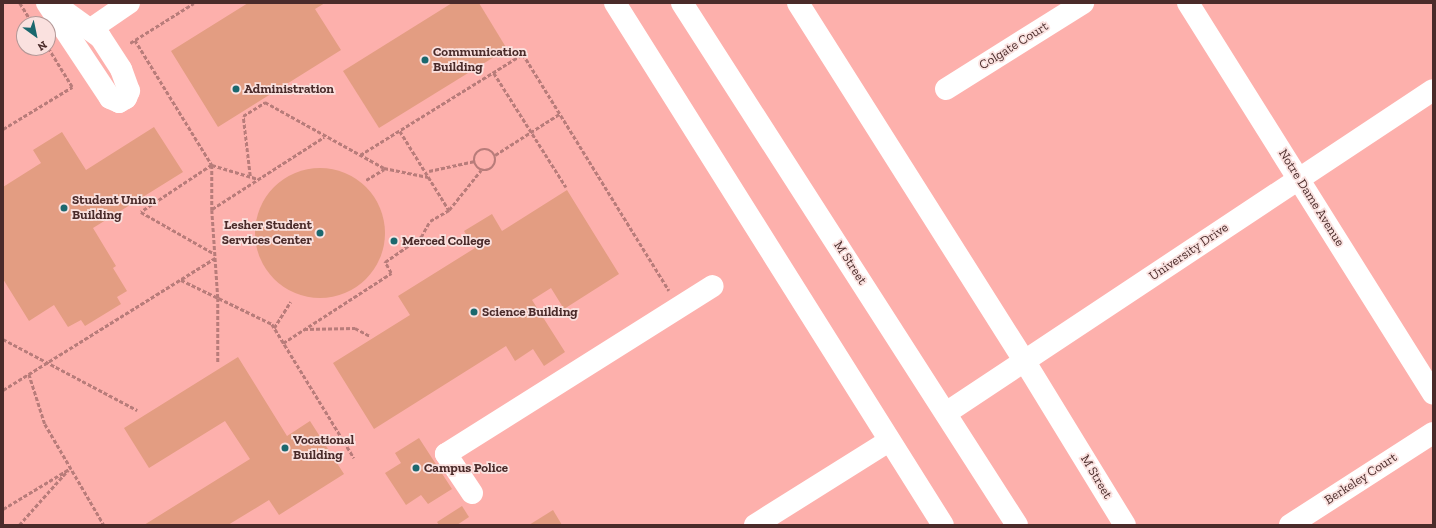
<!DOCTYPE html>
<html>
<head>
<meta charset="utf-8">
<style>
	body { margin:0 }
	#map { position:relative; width:1436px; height:528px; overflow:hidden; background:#fdb0ac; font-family:"Zilla Slab",serif }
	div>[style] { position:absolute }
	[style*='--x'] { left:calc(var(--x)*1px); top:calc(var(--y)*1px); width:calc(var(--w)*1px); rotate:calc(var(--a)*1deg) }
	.building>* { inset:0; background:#e39d82 }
	.round { border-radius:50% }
	.path>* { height:2.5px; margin-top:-1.25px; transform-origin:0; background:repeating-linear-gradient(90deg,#b87c7a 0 4px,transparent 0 6px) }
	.path>.ring { margin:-1.25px; padding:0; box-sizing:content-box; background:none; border:2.5px solid #b87c7a; border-radius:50% }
	.minor>* { height:22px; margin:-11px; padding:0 11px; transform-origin:11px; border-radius:11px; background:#fff }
	.dots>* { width:11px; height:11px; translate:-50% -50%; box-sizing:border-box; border:2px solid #fae1df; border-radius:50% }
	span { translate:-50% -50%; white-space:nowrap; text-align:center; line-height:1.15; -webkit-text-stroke:3.5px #fae1df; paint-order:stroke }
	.street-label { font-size:13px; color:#4a2b2a }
	.poi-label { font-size:13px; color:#4a2b2a; font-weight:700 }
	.left { translate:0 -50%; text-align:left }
	.right { translate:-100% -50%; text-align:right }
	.frame { position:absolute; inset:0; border:4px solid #4a2b2a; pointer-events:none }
	.north { position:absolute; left:16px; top:16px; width:40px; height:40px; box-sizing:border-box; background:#fae1df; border:1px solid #b49897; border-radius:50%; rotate:147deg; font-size:11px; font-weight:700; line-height:16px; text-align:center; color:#4a2b2a }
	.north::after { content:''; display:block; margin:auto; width:14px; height:18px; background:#1b686e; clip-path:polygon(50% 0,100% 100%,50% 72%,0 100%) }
</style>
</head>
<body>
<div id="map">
	<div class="building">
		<i style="clip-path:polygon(248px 3px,325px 3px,315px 9px,341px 50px,218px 127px,171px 51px)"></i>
		<i style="clip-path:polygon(452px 3px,479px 3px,507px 49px,379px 128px,343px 71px)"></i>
		<i style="clip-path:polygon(154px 127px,183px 172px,93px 228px,116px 266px,113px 268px,127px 291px,117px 297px,121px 304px,85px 326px,81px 320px,68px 327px,54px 305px,29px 321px,3px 279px,3px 187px,41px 163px,33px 150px,62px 132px,86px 170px)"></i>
		<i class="round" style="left:255px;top:168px;width:130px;height:130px"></i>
		<i style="clip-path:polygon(567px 190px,619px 274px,564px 309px,551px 288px,532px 300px,565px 352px,544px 366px,533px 349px,515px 361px,506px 346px,374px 429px,333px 363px,410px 315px,398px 296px,475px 248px,464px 231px,492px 214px,502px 231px)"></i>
		<i style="clip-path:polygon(238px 357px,287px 436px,310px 421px,344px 474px,279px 515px,269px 500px,228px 525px,144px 525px,250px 459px,225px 421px,149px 468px,124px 428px)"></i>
		<i style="clip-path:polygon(419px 438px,452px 489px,428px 504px,421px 495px,406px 505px,385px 473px,401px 463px,395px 453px)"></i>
		<i style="clip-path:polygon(462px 506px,469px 517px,457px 525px,439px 525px,437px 522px)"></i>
		<i style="clip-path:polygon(553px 510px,562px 525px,529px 525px)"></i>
	</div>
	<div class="path">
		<i style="--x:20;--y:3;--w:25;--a:58"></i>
		<i style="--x:135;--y:40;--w:147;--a:58.4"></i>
		<i style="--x:212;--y:165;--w:45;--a:90"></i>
		<i style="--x:212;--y:210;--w:88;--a:86.1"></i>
		<i style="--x:218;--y:298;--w:64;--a:90"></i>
		<i style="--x:130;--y:43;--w:75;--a:-32"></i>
		<i style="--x:494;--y:73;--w:135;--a:57.7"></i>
		<i style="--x:3;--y:129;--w:81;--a:-31.3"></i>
		<i style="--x:72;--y:87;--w:46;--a:-121.6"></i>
		<i style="--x:400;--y:131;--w:93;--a:58.2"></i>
		<i class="ring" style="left:474px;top:149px;width:19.5px;height:19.5px"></i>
		<i style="--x:360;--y:155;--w:192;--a:-31.8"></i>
		<i style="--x:523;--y:54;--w:278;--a:58.3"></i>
		<i style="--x:495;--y:155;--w:78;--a:-32.5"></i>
		<i style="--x:212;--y:165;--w:85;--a:146.5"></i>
		<i style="--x:141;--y:212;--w:85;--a:29.6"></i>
		<i style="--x:212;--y:165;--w:48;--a:16.9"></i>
		<i style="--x:429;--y:171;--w:47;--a:-12.3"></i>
		<i style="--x:250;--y:176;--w:60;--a:-96.7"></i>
		<i style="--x:243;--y:116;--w:26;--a:-32"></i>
		<i style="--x:265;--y:102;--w:136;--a:29"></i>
		<i style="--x:384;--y:168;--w:45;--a:11.6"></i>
		<i style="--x:366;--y:180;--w:21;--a:-31"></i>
		<i style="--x:212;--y:209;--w:133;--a:-32.7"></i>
		<i style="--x:181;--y:280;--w:101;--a:25.8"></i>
		<i style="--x:272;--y:324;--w:157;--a:58.5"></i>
		<i style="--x:274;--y:328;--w:31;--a:-58"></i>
		<i style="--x:304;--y:329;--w:51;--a:-1.1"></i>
		<i style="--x:355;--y:328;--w:17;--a:28"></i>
		<i style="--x:3;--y:339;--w:152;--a:27.9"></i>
		<i style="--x:283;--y:343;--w:129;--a:-32.9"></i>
		<i style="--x:391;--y:273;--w:13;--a:-119"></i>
		<i style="--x:385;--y:262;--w:44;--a:-34.8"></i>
		<i style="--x:421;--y:237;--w:18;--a:-61"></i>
		<i style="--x:430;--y:221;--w:22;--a:-30"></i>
		<i style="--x:449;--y:210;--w:51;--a:-51.3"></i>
		<i style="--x:29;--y:374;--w:52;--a:72.3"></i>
		<i style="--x:45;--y:424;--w:117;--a:59.7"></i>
		<i style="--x:3;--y:390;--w:250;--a:-31.9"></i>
		<i style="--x:3;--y:509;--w:79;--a:-31.1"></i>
		<i style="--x:19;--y:525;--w:74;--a:-48.3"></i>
	</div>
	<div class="minor">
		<i style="--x:47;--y:3;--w:114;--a:56.4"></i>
		<i style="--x:110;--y:98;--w:10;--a:24"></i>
		<i style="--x:119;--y:102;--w:8;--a:-30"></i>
		<i style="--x:126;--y:98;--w:8;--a:-67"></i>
		<i style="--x:129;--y:91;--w:23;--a:-110"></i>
		<i style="--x:121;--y:69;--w:38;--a:-123"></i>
		<i style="--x:100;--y:37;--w:58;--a:-144.1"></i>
		<i style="--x:615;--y:3;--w:616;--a:57.86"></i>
		<i style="--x:682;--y:3;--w:620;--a:57.31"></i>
		<i style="--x:798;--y:3;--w:425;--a:57.7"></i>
		<i style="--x:1025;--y:362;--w:191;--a:58.5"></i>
		<i style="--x:1188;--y:3;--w:461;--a:57.9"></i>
		<i style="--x:91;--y:29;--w:46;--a:-34.4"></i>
		<i style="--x:946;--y:89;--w:162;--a:-32.1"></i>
		<i style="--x:946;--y:413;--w:584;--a:-33.55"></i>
		<i style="--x:472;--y:493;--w:47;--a:-123.7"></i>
		<i style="--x:446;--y:454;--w:315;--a:-32.2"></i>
		<i style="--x:755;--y:525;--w:158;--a:-32.1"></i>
		<i style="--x:1290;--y:525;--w:170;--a:-32.8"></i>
	</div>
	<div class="dots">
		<i style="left:425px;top:60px;background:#1b686e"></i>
		<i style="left:236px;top:89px;background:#1b686e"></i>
		<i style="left:64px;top:208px;background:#1b686e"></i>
		<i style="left:320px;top:233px;background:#1b686e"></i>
		<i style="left:394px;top:241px;background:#1b686e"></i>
		<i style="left:474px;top:312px;background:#1b686e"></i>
		<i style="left:285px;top:448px;background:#1b686e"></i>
		<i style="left:416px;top:468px;background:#1b686e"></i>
	</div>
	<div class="street-label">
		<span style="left:1014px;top:46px;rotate:-32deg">Colgate Court</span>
		<span style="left:1311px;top:198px;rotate:58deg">Notre Dame Avenue</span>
		<span style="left:1189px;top:252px;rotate:-34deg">University Drive</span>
		<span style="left:850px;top:263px;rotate:57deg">M Street</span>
		<span style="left:1096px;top:477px;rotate:59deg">M Street</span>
		<span style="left:1361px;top:479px;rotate:-33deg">Berkeley Court</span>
	</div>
	<div class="poi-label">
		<span class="left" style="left:433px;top:60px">Communication<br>Building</span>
		<span class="left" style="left:244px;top:89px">Administration</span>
		<span class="left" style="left:72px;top:208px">Student Union<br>Building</span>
		<span class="right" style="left:312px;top:233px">Lesher Student<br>Services Center</span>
		<span class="left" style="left:402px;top:241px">Merced College</span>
		<span class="left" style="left:482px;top:312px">Science Building</span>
		<span class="left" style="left:293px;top:448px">Vocational<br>Building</span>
		<span class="left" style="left:424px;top:468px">Campus Police</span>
	</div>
	<div class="frame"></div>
	<div class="north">N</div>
</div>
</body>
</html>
